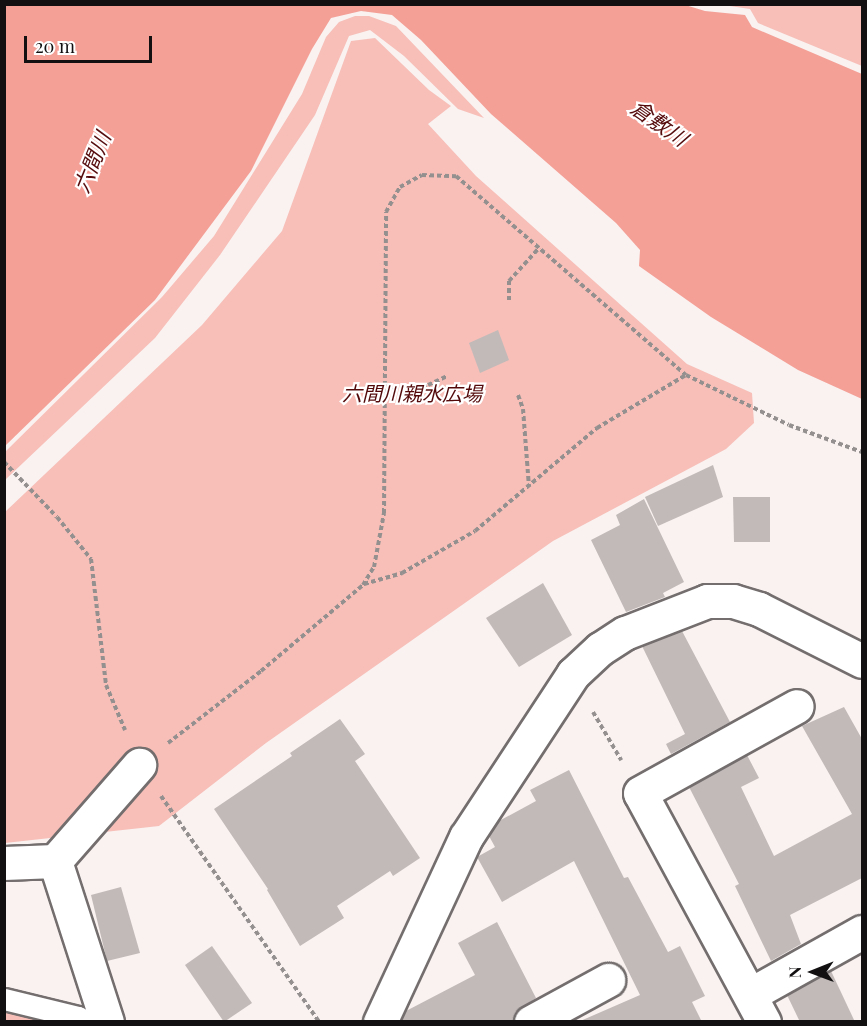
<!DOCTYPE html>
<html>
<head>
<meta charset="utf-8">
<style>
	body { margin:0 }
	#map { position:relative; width:867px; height:1026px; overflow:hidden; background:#f9f2f1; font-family:"Playfair Display","Noto Sans JP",serif }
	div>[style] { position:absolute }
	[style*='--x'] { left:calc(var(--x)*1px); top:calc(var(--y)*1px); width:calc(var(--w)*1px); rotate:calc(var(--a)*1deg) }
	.green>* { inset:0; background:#f7bfb8 }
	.water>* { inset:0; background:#f4a097 }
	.building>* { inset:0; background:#c1bab9 }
	.path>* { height:4px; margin-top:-2px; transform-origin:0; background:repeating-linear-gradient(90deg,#959090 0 4.5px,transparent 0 7.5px) }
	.roads { filter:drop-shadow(2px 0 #746e6e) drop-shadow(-2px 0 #746e6e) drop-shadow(0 2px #746e6e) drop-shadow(0 -2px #746e6e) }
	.service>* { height:21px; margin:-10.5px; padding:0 10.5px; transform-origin:10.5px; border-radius:10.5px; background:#fff }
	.minor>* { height:33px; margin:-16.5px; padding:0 16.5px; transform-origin:16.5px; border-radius:16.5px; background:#fff }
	span { translate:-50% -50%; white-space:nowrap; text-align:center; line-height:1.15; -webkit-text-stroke:4.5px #fff; paint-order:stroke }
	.park-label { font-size:20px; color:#53090a; font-style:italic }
	.water-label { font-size:21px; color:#560c0d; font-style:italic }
	.frame { position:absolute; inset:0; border:6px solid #121010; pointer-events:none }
	.north { position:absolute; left:783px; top:942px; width:60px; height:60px; -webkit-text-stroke:4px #fff; paint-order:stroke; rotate:269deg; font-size:16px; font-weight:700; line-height:24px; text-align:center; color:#121010 }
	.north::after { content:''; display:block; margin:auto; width:21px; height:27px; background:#121010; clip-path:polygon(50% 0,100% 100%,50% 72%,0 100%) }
	.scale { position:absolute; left:24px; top:36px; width:128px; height:27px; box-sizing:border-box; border:3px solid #121010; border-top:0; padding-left:8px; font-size:18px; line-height:21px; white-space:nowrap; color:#121010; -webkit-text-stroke:4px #fff; paint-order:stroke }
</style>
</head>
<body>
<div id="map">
	<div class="green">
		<i style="clip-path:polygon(723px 5px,862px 5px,862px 66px,758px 23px,750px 9px)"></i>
		<i style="clip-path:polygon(355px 16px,369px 16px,396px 26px,484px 118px,458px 109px,404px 56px,370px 30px,349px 36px,315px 115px,220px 255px,155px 338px,5px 480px,5px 452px,162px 297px,214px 236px,302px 94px,326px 37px,339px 22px)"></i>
		<i style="clip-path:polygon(375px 38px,429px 90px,451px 106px,428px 124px,476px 176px,687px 364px,752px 393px,754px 423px,726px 449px,553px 541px,266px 743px,159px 826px,5px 843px,5px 512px,202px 325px,282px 231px,351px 41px)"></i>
		<i style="clip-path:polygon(4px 1004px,59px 1021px,5px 1021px)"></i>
	</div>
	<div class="water">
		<i style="clip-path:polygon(5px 4px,682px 4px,705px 11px,745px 15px,752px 27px,862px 74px,862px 399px,798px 370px,711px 317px,639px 266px,640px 250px,616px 223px,491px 114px,421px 40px,392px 15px,361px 11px,331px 18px,312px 49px,251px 171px,155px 300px,5px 446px)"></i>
	</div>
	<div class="building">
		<i style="clip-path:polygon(498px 330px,509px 360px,480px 373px,469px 343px)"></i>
		<i style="clip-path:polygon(713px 465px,723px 497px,658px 526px,645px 497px)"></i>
		<i style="clip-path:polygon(733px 497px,770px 497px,770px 542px,734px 542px)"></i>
		<i style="clip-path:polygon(644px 499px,684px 582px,663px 593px,665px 597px,626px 612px,591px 540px,620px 525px,616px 515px)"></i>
		<i style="clip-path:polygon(543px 583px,572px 635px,519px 667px,486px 618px)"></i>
		<i style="clip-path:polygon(682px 631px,730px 722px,671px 754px,666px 744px,685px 734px,642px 646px)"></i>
		<i style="clip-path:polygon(844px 707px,862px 739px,862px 878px,790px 915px,801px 944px,771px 961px,735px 886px,739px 884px,689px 787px,747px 755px,759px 778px,741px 787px,774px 856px,852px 814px,802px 726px)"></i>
		<i style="clip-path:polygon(340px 719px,365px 754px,355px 761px,420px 858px,393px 876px,390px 871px,337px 906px,344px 918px,300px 946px,267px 890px,268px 889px,214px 809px,292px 756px,290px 753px)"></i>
		<i style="clip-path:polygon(569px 770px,624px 878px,628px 877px,668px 952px,680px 946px,705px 996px,692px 1002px,702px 1022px,578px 1022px,640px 995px,574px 861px,502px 902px,477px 857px,495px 847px,489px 836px,499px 821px,536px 801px,530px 790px)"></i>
		<i style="clip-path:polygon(121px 887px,140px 953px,107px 961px,91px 895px)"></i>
		<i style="clip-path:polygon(497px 922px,536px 998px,515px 1012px,512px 1022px,401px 1022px,406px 1011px,475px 975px,458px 943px)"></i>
		<i style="clip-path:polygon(212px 946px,252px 1003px,224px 1022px,185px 965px)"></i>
		<i style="clip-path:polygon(831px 971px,855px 1022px,800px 1022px,787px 995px)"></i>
	</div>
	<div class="path">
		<i style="--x:509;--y:300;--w:19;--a:-90"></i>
		<i style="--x:509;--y:281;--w:45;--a:-47.7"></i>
		<i style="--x:385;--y:391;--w:43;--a:-7.9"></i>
		<i style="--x:428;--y:385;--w:21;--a:-25"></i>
		<i style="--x:518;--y:395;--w:15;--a:70"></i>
		<i style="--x:523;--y:409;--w:78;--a:85.6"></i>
		<i style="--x:4;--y:462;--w:76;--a:46.1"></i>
		<i style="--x:57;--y:517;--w:54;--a:51"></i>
		<i style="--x:91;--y:559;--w:127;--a:83.2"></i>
		<i style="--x:106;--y:685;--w:49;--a:67.1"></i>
		<i style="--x:364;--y:584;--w:40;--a:-16"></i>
		<i style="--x:402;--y:573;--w:84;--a:-29.9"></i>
		<i style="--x:475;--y:531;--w:160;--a:-40.2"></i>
		<i style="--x:597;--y:428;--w:104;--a:-30.8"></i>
		<i style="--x:593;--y:712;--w:56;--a:59.7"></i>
		<i style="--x:168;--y:743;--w:118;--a:-37.7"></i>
		<i style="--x:261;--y:671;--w:133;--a:-40.1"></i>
		<i style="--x:363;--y:585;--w:21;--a:-59"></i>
		<i style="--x:374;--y:567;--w:55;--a:-79.5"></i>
		<i style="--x:384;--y:513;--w:301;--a:-89.6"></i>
		<i style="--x:386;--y:212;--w:29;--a:-61"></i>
		<i style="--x:400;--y:187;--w:25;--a:-29"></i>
		<i style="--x:422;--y:175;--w:34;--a:2"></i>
		<i style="--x:456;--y:176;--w:304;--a:40.9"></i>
		<i style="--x:686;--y:375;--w:114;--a:25.9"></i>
		<i style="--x:789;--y:425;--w:78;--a:20.3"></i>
		<i style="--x:161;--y:796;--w:276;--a:55"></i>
	</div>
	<div class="roads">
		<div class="service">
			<i style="--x:4;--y:999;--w:76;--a:13.7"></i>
			<i style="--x:78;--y:1017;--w:10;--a:29"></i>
		</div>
		<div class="minor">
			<i style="--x:55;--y:861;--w:169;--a:72.1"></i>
			<i style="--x:4;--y:863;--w:51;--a:-2.2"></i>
			<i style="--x:55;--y:861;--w:128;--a:-48.8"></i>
			<i style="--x:751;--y:994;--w:127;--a:-29.2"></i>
			<i style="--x:380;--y:1022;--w:204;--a:-65.1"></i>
			<i style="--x:466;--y:837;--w:195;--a:-56.7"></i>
			<i style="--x:573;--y:674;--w:37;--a:-43"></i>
			<i style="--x:600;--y:649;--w:30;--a:-33"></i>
			<i style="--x:625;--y:633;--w:88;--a:-21.3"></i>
			<i style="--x:707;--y:601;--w:26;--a:0"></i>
			<i style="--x:733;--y:601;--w:27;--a:17"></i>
			<i style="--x:759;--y:609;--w:115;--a:26.8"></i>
			<i style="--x:531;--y:1022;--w:88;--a:-28.6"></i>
			<i style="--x:764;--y:1022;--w:260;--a:-118.4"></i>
			<i style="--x:640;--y:793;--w:179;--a:-29"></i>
		</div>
	</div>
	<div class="park-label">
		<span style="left:412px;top:392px">六間川親水広場</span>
	</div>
	<div class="water-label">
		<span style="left:660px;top:122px;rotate:35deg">倉敷川</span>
		<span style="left:91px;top:162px;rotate:-68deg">六間川</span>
	</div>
	<div class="frame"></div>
	<div class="north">N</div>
	<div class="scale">20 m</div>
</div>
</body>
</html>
